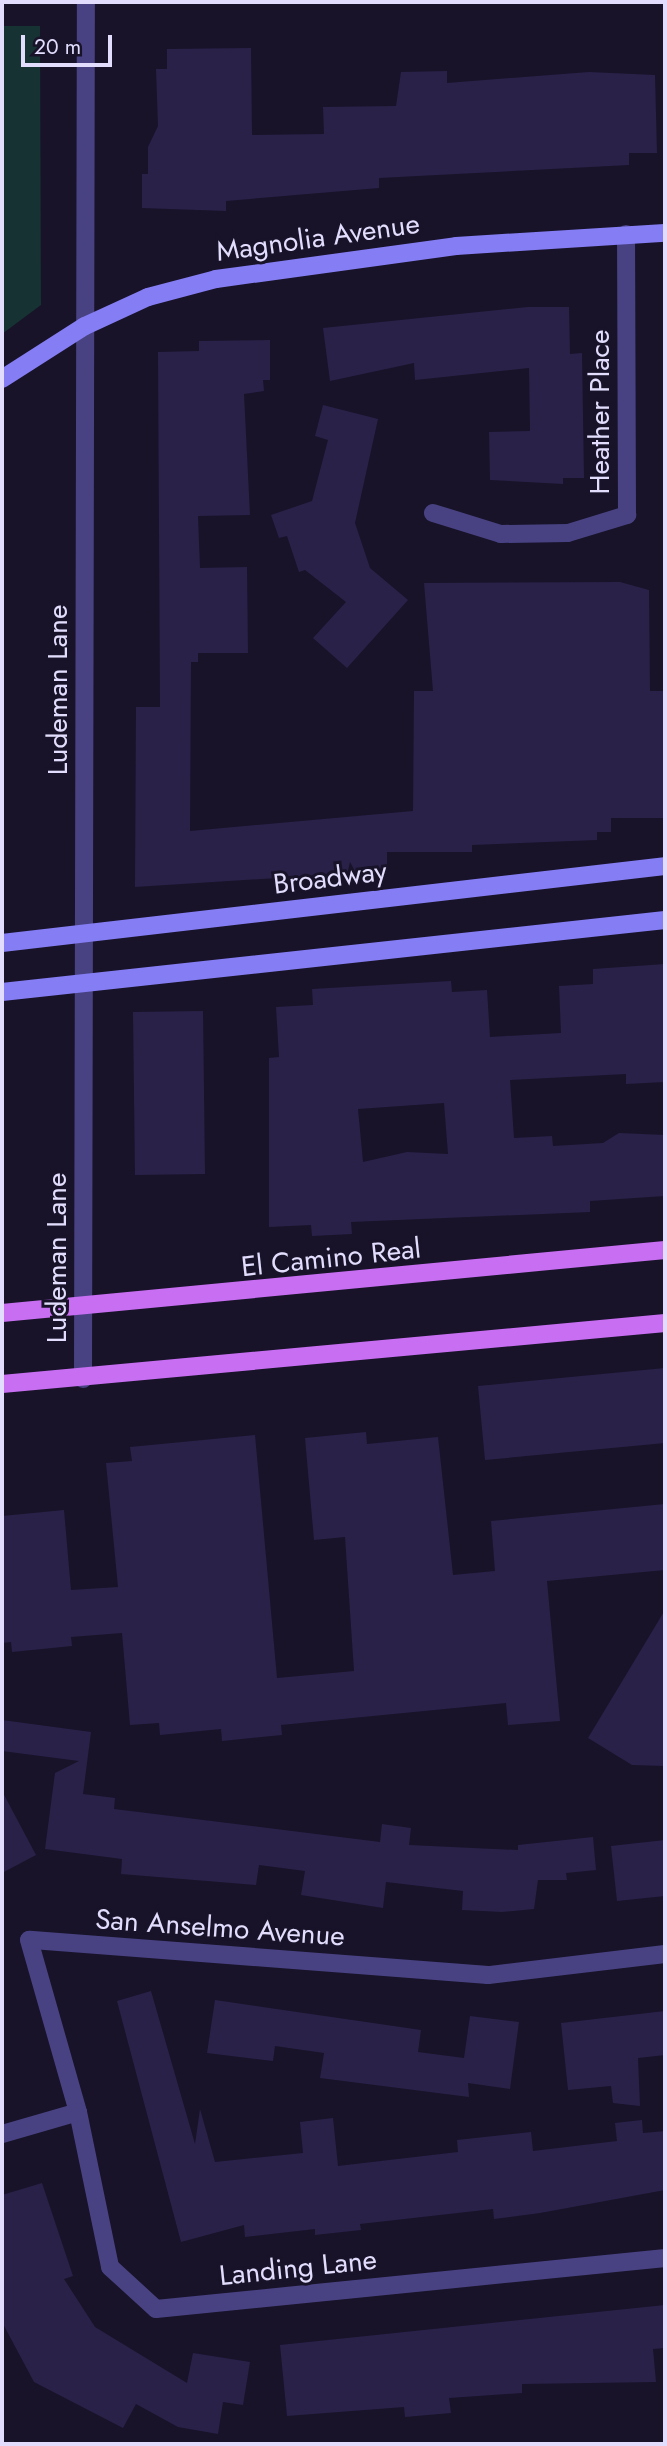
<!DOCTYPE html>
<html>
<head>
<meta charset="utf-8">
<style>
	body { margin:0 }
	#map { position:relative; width:667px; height:2446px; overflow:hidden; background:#181329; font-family:Jost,sans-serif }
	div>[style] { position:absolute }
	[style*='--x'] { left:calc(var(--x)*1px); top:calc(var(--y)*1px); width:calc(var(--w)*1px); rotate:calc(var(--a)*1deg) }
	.green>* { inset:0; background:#163232 }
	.building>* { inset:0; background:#2a2148 }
	.street>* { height:18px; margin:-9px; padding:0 9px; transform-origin:9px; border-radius:9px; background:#484283 }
	.secondary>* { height:18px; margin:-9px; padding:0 9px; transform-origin:9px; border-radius:9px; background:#857df4 }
	.primary>* { height:18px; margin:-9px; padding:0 9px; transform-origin:9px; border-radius:9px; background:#c76ef2 }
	span { translate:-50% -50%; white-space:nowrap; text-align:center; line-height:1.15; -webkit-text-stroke:6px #181329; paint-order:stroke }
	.street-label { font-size:28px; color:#e2ddfc }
	.frame { position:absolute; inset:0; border:4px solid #e2ddfc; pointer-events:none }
	.scale { position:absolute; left:21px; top:35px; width:91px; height:32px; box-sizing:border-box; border:4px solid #e2ddfc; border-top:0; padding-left:9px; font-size:21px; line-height:24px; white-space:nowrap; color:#e2ddfc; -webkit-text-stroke:5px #181329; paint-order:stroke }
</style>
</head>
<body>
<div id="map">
	<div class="green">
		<i style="clip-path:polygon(2px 26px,40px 26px,41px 305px,2px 334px)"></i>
	</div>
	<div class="building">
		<i style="clip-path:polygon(251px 48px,252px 135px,324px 134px,323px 107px,396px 106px,401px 72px,447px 71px,447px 83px,589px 72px,655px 75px,657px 153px,629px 153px,629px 165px,379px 178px,379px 188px,226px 201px,226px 211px,142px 208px,142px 174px,148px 174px,148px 147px,158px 126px,156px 69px,167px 69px,167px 49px)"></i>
		<i style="clip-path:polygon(528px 307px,569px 307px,570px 354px,582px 353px,584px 478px,563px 478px,563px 484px,490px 480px,489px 432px,530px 431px,529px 368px,415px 380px,414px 363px,330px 381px,323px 328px)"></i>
		<i style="clip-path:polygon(270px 340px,270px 380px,263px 380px,264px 391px,244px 394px,250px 515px,198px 516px,200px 568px,247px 567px,248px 653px,198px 653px,198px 662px,191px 662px,190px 831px,413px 811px,414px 691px,433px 691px,424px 583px,620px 582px,649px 590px,650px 691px,665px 691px,665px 818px,611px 818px,611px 832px,597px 832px,597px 840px,472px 845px,472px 852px,387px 852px,387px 871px,135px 887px,136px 707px,160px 707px,158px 352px,199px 351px,199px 341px)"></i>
		<i style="clip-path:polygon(323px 405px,378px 419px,355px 523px,370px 568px,408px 600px,347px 668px,313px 638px,346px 602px,305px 570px,299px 572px,287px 536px,279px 538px,271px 515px,312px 501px,328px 440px,315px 436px)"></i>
		<i style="clip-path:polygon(evenodd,665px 964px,665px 1082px,626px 1084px,626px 1074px,510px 1080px,514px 1138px,552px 1136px,553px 1146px,603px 1143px,619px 1133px,665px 1135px,665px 1196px,590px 1201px,590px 1212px,351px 1222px,352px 1234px,312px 1236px,311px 1225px,269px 1227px,269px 1058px,279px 1057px,276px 1007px,313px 1005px,312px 989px,451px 981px,452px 992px,487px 990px,490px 1037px,561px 1033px,559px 986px,593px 984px,593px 969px,665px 964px,444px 1103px,448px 1154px,407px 1152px,363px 1162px,358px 1109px,444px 1103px)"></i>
		<i style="clip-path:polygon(203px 1011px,205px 1174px,135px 1175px,133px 1012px)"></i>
		<i style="clip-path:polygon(665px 1368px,665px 1443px,485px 1460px,478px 1386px)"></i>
		<i style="clip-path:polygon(366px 1432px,367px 1444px,438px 1437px,453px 1575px,495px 1571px,491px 1521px,665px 1504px,665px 1570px,547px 1581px,560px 1721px,508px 1725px,506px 1703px,281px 1725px,282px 1735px,222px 1741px,221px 1729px,160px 1735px,159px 1723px,130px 1725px,122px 1633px,71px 1637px,72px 1646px,12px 1652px,11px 1642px,2px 1643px,2px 1516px,64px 1510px,71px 1590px,118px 1587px,106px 1463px,132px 1461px,130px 1447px,255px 1435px,277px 1678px,354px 1671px,345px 1537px,314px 1540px,305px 1438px)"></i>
		<i style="clip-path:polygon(665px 1610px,665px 1766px,632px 1765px,588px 1738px)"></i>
		<i style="clip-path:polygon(2px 1720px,91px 1732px,83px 1794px,115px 1798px,114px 1809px,380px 1842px,382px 1824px,411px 1828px,409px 1845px,518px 1850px,518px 1845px,593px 1837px,596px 1870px,566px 1873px,567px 1880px,538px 1880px,534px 1909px,502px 1912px,462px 1910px,463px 1891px,386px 1882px,383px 1908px,301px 1895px,305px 1871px,259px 1865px,256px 1885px,121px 1874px,122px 1859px,45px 1849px,55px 1773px,79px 1761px,2px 1751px)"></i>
		<i style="clip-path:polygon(2px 1791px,36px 1855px,2px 1873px)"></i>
		<i style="clip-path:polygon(665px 1840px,665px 1896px,617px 1901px,611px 1846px)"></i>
		<i style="clip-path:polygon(151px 1991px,195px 2144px,200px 2109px,215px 2162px,303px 2153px,300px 2122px,333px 2118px,338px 2166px,458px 2152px,457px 2140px,531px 2132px,533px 2151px,617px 2141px,615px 2123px,642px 2120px,643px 2133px,665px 2131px,665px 2190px,540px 2213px,494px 2219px,493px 2209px,360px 2224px,361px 2230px,315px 2235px,315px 2229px,245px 2237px,244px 2225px,181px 2242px,117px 2001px)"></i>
		<i style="clip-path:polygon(215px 2000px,421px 2030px,418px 2052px,464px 2058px,470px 2016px,519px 2022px,510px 2089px,468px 2083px,469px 2097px,320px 2078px,324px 2053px,275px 2046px,273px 2061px,207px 2053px)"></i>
		<i style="clip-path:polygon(665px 2011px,665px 2055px,638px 2058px,640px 2106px,613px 2103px,611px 2086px,568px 2090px,561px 2023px)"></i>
		<i style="clip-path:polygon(42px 2183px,73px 2276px,64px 2279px,95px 2327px,187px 2383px,193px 2353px,250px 2362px,243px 2405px,223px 2402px,218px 2434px,178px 2427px,136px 2404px,123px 2428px,34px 2382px,2px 2322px,2px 2195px)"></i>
		<i style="clip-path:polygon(665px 2305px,665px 2348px,653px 2349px,656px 2382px,522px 2384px,522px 2393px,449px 2398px,451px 2413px,405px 2417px,404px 2407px,287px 2416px,280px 2345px)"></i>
	</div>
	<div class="street">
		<i style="--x:433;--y:513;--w:71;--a:17.2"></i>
		<i style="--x:501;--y:534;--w:67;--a:-0.9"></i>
		<i style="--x:568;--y:533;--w:62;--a:-17"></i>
		<i style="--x:627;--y:515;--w:281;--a:-90.2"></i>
		<i style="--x:83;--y:1379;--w:1377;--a:-89.88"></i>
		<i style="--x:665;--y:1954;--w:178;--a:173.2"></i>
		<i style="--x:488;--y:1975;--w:460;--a:-175.6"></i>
		<i style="--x:29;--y:1940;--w:179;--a:74.1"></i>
		<i style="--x:78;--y:2112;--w:158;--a:78.3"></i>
		<i style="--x:110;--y:2267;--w:62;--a:42.4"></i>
		<i style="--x:156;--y:2309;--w:512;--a:-5.72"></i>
		<i style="--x:2;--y:2134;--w:79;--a:-16.1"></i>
	</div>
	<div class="secondary">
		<i style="--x:2;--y:379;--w:98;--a:-32.6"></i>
		<i style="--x:85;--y:326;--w:69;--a:-24.7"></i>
		<i style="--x:148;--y:297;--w:70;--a:-14.8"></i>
		<i style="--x:216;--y:279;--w:242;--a:-7.8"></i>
		<i style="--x:456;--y:246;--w:209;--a:-3.6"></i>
		<i style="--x:2;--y:943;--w:667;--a:-6.62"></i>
		<i style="--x:2;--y:992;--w:667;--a:-6.2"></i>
	</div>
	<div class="primary">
		<i style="--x:2;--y:1313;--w:666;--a:-5.43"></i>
		<i style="--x:2;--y:1384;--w:666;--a:-5.26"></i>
	</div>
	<div class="street-label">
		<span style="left:318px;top:238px;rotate:-8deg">Magnolia Avenue</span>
		<span style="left:600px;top:412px;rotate:-90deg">Heather Place</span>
		<span style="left:58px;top:690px;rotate:-90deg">Ludeman Lane</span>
		<span style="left:330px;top:878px;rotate:-7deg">Broadway</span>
		<span style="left:57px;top:1258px;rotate:-90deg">Ludeman Lane</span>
		<span style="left:331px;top:1258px;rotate:-6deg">El Camino Real</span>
		<span style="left:220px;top:1928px;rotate:4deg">San Anselmo Avenue</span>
		<span style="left:298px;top:2268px;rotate:-6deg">Landing Lane</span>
	</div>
	<div class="frame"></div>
	<div class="scale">20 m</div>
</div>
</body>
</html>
